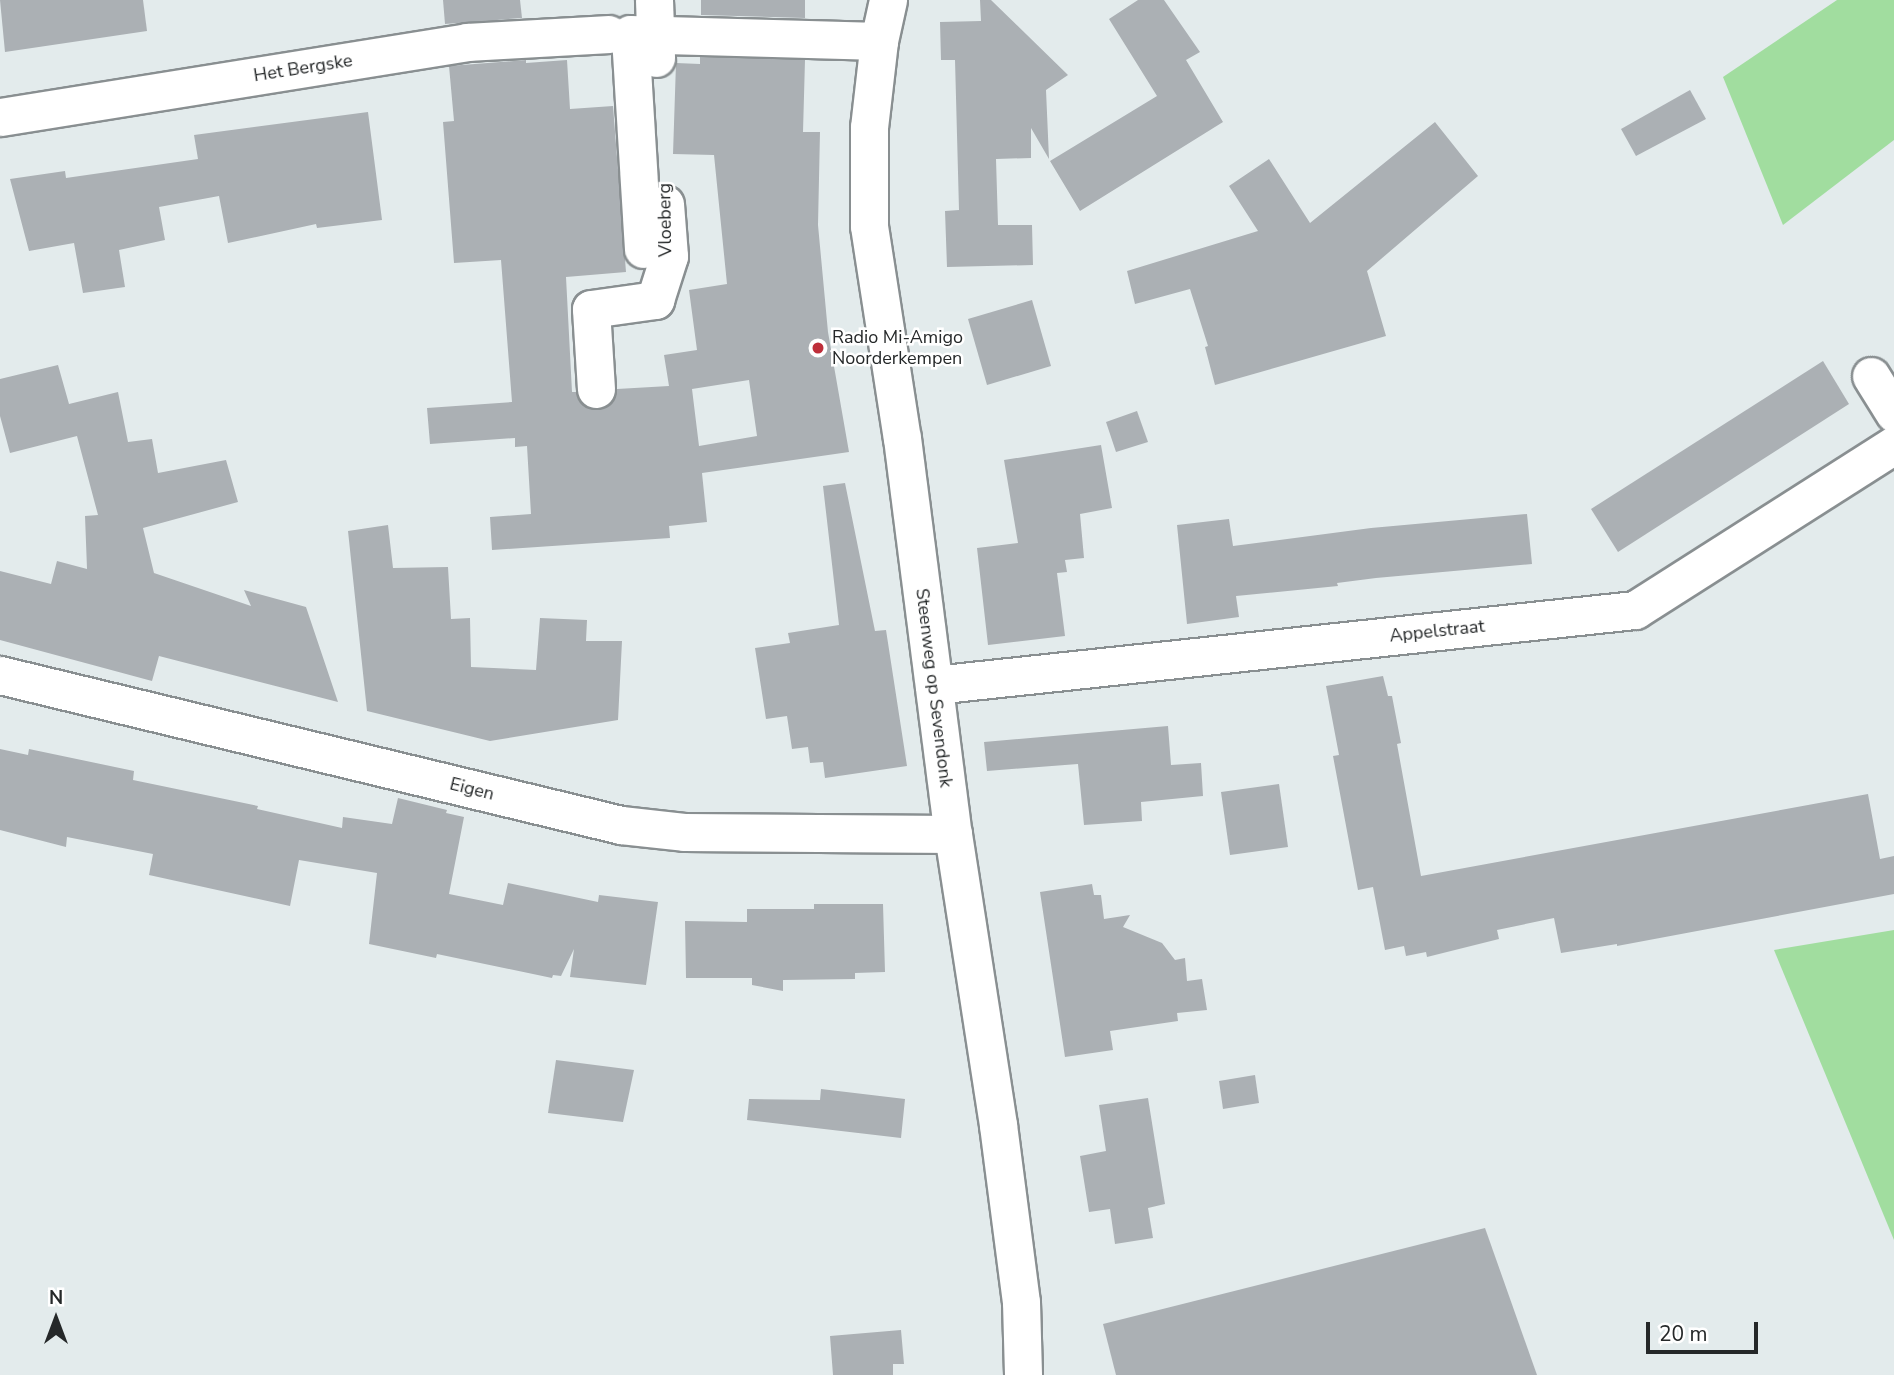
<!DOCTYPE html>
<html>
<head>
<meta charset="utf-8">
<style>
	body { margin:0 }
	#map { position:relative; width:1894px; height:1375px; overflow:hidden; background:#e3ebec; font-family:"Nunito Sans",sans-serif }
	div>[style] { position:absolute }
	[style*='--x'] { left:calc(var(--x)*1px); top:calc(var(--y)*1px); width:calc(var(--w)*1px); rotate:calc(var(--a)*1deg) }
	.green>* { inset:0; background:#a1dd9f }
	.building>* { inset:0; background:#abb0b4 }
	.roads { filter:drop-shadow(2px 0 #898f91) drop-shadow(-2px 0 #898f91) drop-shadow(0 2px #898f91) drop-shadow(0 -2px #898f91) }
	.minor>* { height:37px; margin:-18.5px; padding:0 18.5px; transform-origin:18.5px; border-radius:18.5px; background:#fff }
	.dots>* { width:19px; height:19px; translate:-50% -50%; box-sizing:border-box; border:4px solid #fff; border-radius:50% }
	span { translate:-50% -50%; white-space:nowrap; text-align:center; line-height:1.15; -webkit-text-stroke:5px #fff; paint-order:stroke }
	.street-label { font-size:18px; color:#252829 }
	.poi-label { font-size:18px; color:#252829 }
	.left { translate:0 -50%; text-align:left }
	.north { position:absolute; left:21px; top:1284px; width:70px; height:70px; -webkit-text-stroke:5px #fff; paint-order:stroke; rotate:0deg; font-size:19px; font-weight:700; line-height:28px; text-align:center; color:#252829 }
	.north::after { content:''; display:block; margin:auto; width:24px; height:32px; background:#252829; clip-path:polygon(50% 0,100% 100%,50% 72%,0 100%) }
	.scale { position:absolute; left:1646px; top:1322px; width:112px; height:32px; box-sizing:border-box; border:4px solid #252829; border-top:0; padding-left:9px; font-size:21px; line-height:24px; white-space:nowrap; color:#252829; -webkit-text-stroke:5px #fff; paint-order:stroke }
</style>
</head>
<body>
<div id="map">
	<div class="green">
		<i style="clip-path:polygon(1837px 0,1894px 0,1894px 140px,1783px 225px,1723px 77px)"></i>
		<i style="clip-path:polygon(1894px 930px,1894px 1240px,1774px 950px)"></i>
	</div>
	<div class="building">
		<i style="clip-path:polygon(0 0,143px 0,147px 31px,5px 52px)"></i>
		<i style="clip-path:polygon(443px 0,520px 0,522px 18px,445px 24px)"></i>
		<i style="clip-path:polygon(701px 0,805px 0,805px 18px,701px 15px)"></i>
		<i style="clip-path:polygon(980px 0,991px 0,1068px 75px,1046px 90px,1049px 159px,1031px 128px,1031px 158px,996px 159px,998px 225px,1032px 225px,1033px 265px,947px 267px,945px 211px,959px 210px,955px 60px,941px 60px,940px 22px,981px 21px)"></i>
		<i style="clip-path:polygon(1138px 0,1164px 0,1200px 52px,1186px 60px,1223px 122px,1080px 211px,1050px 161px,1157px 96px,1109px 19px)"></i>
		<i style="clip-path:polygon(evenodd,700px 57px,805px 60px,803px 132px,820px 132px,818px 225px,828px 332px,849px 452px,702px 473px,707px 522px,669px 526px,670px 538px,492px 550px,490px 517px,531px 514px,527px 446px,515px 447px,515px 438px,430px 444px,427px 408px,512px 402px,501px 260px,454px 263px,443px 122px,454px 121px,449px 66px,526px 60px,526px 63px,567px 60px,570px 109px,613px 106px,626px 272px,566px 277px,572px 392px,576px 392px,586px 407px,597px 410px,608px 406px,617px 389px,669px 386px,664px 355px,697px 350px,689px 290px,727px 284px,714px 155px,673px 154px,676px 63px,700px 64px,700px 57px,749px 380px,757px 436px,699px 446px,692px 389px,749px 380px)"></i>
		<i style="clip-path:polygon(1690px 90px,1706px 119px,1636px 156px,1621px 129px)"></i>
		<i style="clip-path:polygon(368px 112px,382px 220px,317px 228px,316px 224px,228px 243px,219px 196px,159px 207px,165px 240px,119px 250px,125px 287px,83px 293px,74px 243px,29px 251px,10px 179px,65px 171px,66px 178px,198px 159px,194px 135px)"></i>
		<i style="clip-path:polygon(1435px 122px,1478px 176px,1367px 271px,1386px 336px,1215px 385px,1205px 347px,1208px 346px,1190px 289px,1135px 304px,1127px 271px,1258px 231px,1229px 186px,1269px 159px,1310px 223px)"></i>
		<i style="clip-path:polygon(1032px 300px,1051px 366px,987px 385px,968px 319px)"></i>
		<i style="clip-path:polygon(1823px 361px,1849px 404px,1618px 552px,1591px 509px)"></i>
		<i style="clip-path:polygon(58px 365px,69px 404px,118px 392px,128px 442px,152px 439px,158px 473px,226px 460px,238px 502px,143px 528px,154px 573px,251px 606px,244px 590px,306px 607px,338px 702px,159px 656px,152px 681px,0 640px,0 571px,51px 584px,57px 561px,87px 569px,85px 516px,98px 515px,77px 436px,10px 453px,0 416px,0 379px)"></i>
		<i style="clip-path:polygon(1137px 411px,1148px 442px,1116px 452px,1106px 422px)"></i>
		<i style="clip-path:polygon(1101px 445px,1112px 508px,1080px 514px,1084px 558px,1065px 560px,1067px 572px,1057px 573px,1065px 636px,988px 645px,977px 548px,1018px 543px,1004px 460px)"></i>
		<i style="clip-path:polygon(845px 483px,875px 631px,886px 630px,907px 766px,825px 778px,823px 762px,810px 763px,808px 747px,792px 749px,787px 716px,766px 719px,755px 648px,790px 643px,788px 633px,839px 625px,823px 486px)"></i>
		<i style="clip-path:polygon(1527px 514px,1532px 564px,1376px 578px,1337px 583px,1338px 586px,1236px 596px,1239px 617px,1187px 624px,1177px 525px,1229px 519px,1233px 546px,1371px 528px)"></i>
		<i style="clip-path:polygon(388px 525px,393px 568px,448px 567px,451px 619px,470px 618px,471px 667px,536px 670px,540px 618px,587px 620px,586px 641px,622px 641px,618px 720px,490px 741px,367px 711px,348px 531px)"></i>
		<i style="clip-path:polygon(1383px 676px,1388px 696px,1392px 696px,1401px 743px,1397px 744px,1421px 876px,1868px 794px,1880px 859px,1894px 856px,1894px 894px,1617px 946px,1617px 944px,1561px 953px,1554px 918px,1497px 930px,1499px 939px,1427px 957px,1426px 952px,1406px 956px,1404px 946px,1385px 950px,1373px 887px,1358px 890px,1333px 756px,1339px 755px,1326px 686px)"></i>
		<i style="clip-path:polygon(1168px 726px,1171px 765px,1201px 763px,1203px 796px,1141px 802px,1142px 821px,1084px 825px,1078px 764px,987px 771px,984px 742px)"></i>
		<i style="clip-path:polygon(0 749px,28px 755px,29px 749px,134px 771px,133px 780px,258px 806px,257px 809px,342px 828px,343px 817px,392px 824px,398px 798px,447px 810px,446px 813px,464px 817px,449px 894px,503px 905px,508px 883px,598px 902px,599px 895px,658px 902px,646px 985px,570px 977px,574px 949px,561px 976px,553px 975px,552px 978px,437px 954px,436px 958px,369px 944px,377px 873px,299px 860px,290px 906px,149px 875px,153px 854px,67px 837px,66px 847px,0 830px)"></i>
		<i style="clip-path:polygon(1279px 784px,1288px 847px,1230px 855px,1221px 792px)"></i>
		<i style="clip-path:polygon(1092px 884px,1094px 895px,1101px 895px,1104px 919px,1130px 915px,1123px 927px,1162px 943px,1175px 960px,1185px 958px,1187px 981px,1202px 979px,1207px 1010px,1177px 1013px,1178px 1021px,1110px 1031px,1113px 1050px,1065px 1057px,1040px 892px)"></i>
		<i style="clip-path:polygon(814px 904px,883px 904px,885px 972px,855px 973px,855px 979px,783px 980px,783px 991px,752px 985px,752px 978px,686px 978px,685px 921px,747px 922px,747px 909px,814px 909px)"></i>
		<i style="clip-path:polygon(556px 1060px,634px 1070px,623px 1122px,548px 1113px)"></i>
		<i style="clip-path:polygon(1255px 1075px,1259px 1103px,1223px 1109px,1219px 1081px)"></i>
		<i style="clip-path:polygon(821px 1089px,905px 1099px,901px 1138px,747px 1120px,749px 1099px,820px 1100px)"></i>
		<i style="clip-path:polygon(1148px 1098px,1165px 1204px,1148px 1208px,1153px 1238px,1115px 1244px,1110px 1209px,1089px 1212px,1080px 1156px,1106px 1151px,1099px 1105px)"></i>
		<i style="clip-path:polygon(1485px 1228px,1537px 1375px,1116px 1375px,1103px 1324px)"></i>
		<i style="clip-path:polygon(901px 1330px,904px 1364px,893px 1364px,893px 1375px,833px 1375px,830px 1336px)"></i>
	</div>
	<div class="roads">
		<div class="minor">
			<i style="--x:654;--y:0;--w:58;--a:88"></i>
			<i style="--x:888;--y:0;--w:42;--a:102.4"></i>
			<i style="--x:879;--y:41;--w:87;--a:96.6"></i>
			<i style="--x:869;--y:127;--w:99;--a:90"></i>
			<i style="--x:869;--y:226;--w:215;--a:81.2"></i>
			<i style="--x:902;--y:438;--w:399;--a:82.7"></i>
			<i style="--x:953;--y:834;--w:294;--a:81.2"></i>
			<i style="--x:998;--y:1125;--w:178;--a:82.6"></i>
			<i style="--x:1021;--y:1302;--w:73;--a:88.4"></i>
			<i style="--x:0;--y:117;--w:473;--a:-9.1"></i>
			<i style="--x:467;--y:42;--w:142;--a:-3.2"></i>
			<i style="--x:643;--y:249;--w:215;--a:-93.5"></i>
			<i style="--x:630;--y:34;--w:249;--a:1.6"></i>
			<i style="--x:1871;--y:376;--w:44;--a:58.1"></i>
			<i style="--x:596;--y:389;--w:80;--a:-93.6"></i>
			<i style="--x:591;--y:309;--w:65;--a:-8"></i>
			<i style="--x:655;--y:300;--w:46;--a:-72.3"></i>
			<i style="--x:669;--y:256;--w:52;--a:-94.4"></i>
			<i style="--x:0;--y:675;--w:639;--a:13.58"></i>
			<i style="--x:621;--y:825;--w:63;--a:6.3"></i>
			<i style="--x:684;--y:832;--w:269;--a:0.4"></i>
			<i style="--x:934;--y:685;--w:705;--a:-6.11"></i>
			<i style="--x:1635;--y:610;--w:307;--a:-32.5"></i>
		</div>
	</div>
	<div class="dots">
		<i style="left:818px;top:348px;background:#be2e3a"></i>
	</div>
	<div class="street-label">
		<span style="left:303px;top:68px;rotate:-9deg">Het Bergske</span>
		<span style="left:665px;top:220px;rotate:-91deg">Vloeberg</span>
		<span style="left:1437px;top:631px;rotate:-6deg">Appelstraat</span>
		<span style="left:934px;top:688px;rotate:83deg">Steenweg op Sevendonk</span>
		<span style="left:472px;top:789px;rotate:14deg">Eigen</span>
	</div>
	<div class="poi-label">
		<span class="left" style="left:832px;top:348px">Radio Mi-Amigo<br>Noorderkempen</span>
	</div>
	<div class="north">N</div>
	<div class="scale">20 m</div>
</div>
</body>
</html>
